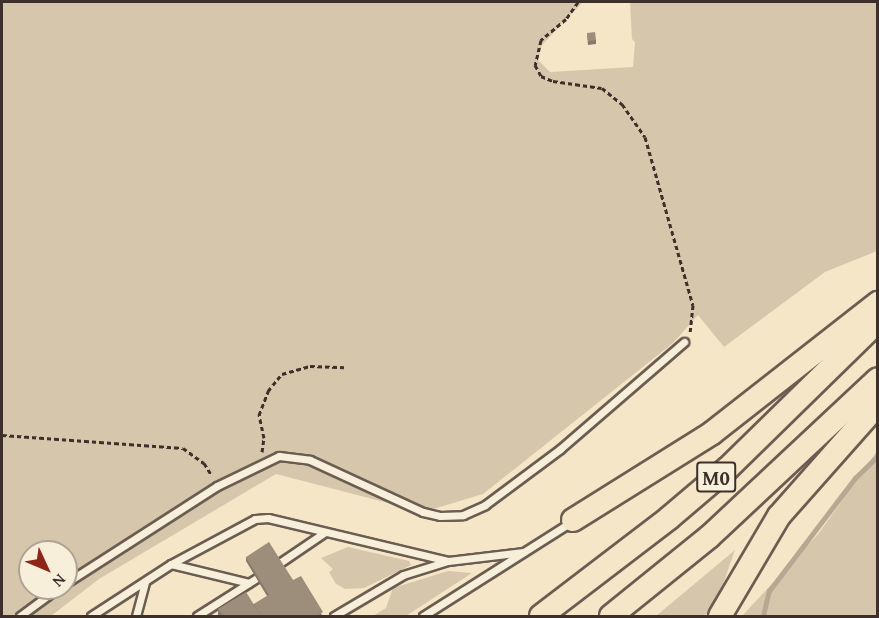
<!DOCTYPE html>
<html>
<head>
<meta charset="utf-8">
<style>
	body { margin:0 }
	#map { position:relative; width:879px; height:618px; overflow:hidden; background:#f5e6c7; font-family:"Gentium Book Plus",serif }
	div>[style] { position:absolute }
	[style*='--x'] { left:calc(var(--x)*1px); top:calc(var(--y)*1px); width:calc(var(--w)*1px); rotate:calc(var(--a)*1deg) }
	.green>* { inset:0; background:#d6c7ac }
	.stream>* { height:4.5px; margin:-2.25px; padding:0 2.25px; transform-origin:2.25px; border-radius:2.25px; background:#b6a892 }
	.path>* { height:3px; margin-top:-1.5px; transform-origin:0; background:repeating-linear-gradient(90deg,#3d2f2a 0 4.5px,transparent 0 7.5px) }
	.roads { filter:drop-shadow(2px 0 #6b5d51) drop-shadow(-2px 0 #6b5d51) drop-shadow(0 2px #6b5d51) drop-shadow(0 -2px #6b5d51) }
	.service>* { height:7px; margin:-3.5px; padding:0 3.5px; transform-origin:3.5px; border-radius:3.5px; background:#f8efdb }
	.trunk>* { height:22px; margin:-11px; padding:0 11px; transform-origin:11px; border-radius:11px; background:#f5e6c7 }
	.wall>* { inset:0; background:#877a6b }
	.building>* { inset:0; background:#9d8e7c }
	span { translate:-50% -50%; white-space:nowrap; text-align:center; line-height:1.15; -webkit-text-stroke:5px #f8efdb; paint-order:stroke }
	.shield-label span { padding:2px 4px; background:#f8efdb; border:2px solid; border-radius:4px; -webkit-text-stroke-width:0 }
	.shield-label { font-size:20px; color:#3d2f2a; font-weight:700 }
	.frame { position:absolute; inset:0; border:3px solid #3d2f2a; pointer-events:none }
	.north { position:absolute; left:18px; top:540px; width:60px; height:60px; box-sizing:border-box; background:#f8efdb; border:2px solid #ada294; border-radius:50%; rotate:134deg; font-size:16px; font-weight:700; line-height:24px; text-align:center; color:#3d2f2a }
	.north::after { content:''; display:block; margin:auto; width:21px; height:27px; background:#8f2418; clip-path:polygon(50% 0,100% 100%,50% 72%,0 100%) }
</style>
</head>
<body>
<div id="map">
	<div class="green">
		<i style="clip-path:polygon(evenodd,2px 2px,583px 2px,542px 45px,538px 60px,550px 72px,633px 67px,635px 42px,632px 39px,630px 2px,877px 2px,877px 251px,825px 272px,724px 347px,698px 315px,673px 343px,483px 494px,423px 512px,276px 474px,99px 579px,51px 616px,2px 616px,2px 2px,30px 552px,66px 552px,66px 588px,30px 588px,30px 552px)"></i>
		<i style="clip-path:polygon(877px 451px,877px 616px,742px 616px,819px 533px)"></i>
		<i style="clip-path:polygon(348px 547px,409px 561px,411px 565px,364px 588px,345px 589px,336px 584px,329px 572px,333px 569px,321px 558px)"></i>
		<i style="clip-path:polygon(735px 550px,721px 590px,705px 616px,656px 616px)"></i>
		<i style="clip-path:polygon(448px 571px,472px 573px,406px 616px,373px 616px,386px 608px,393px 588px)"></i>
	</div>
	<div class="stream">
		<i style="--x:763;--y:616;--w:26;--a:-77"></i>
		<i style="--x:769;--y:591;--w:142;--a:-52.7"></i>
		<i style="--x:855;--y:478;--w:32;--a:-44"></i>
	</div>
	<div class="path">
		<i style="--x:578;--y:2;--w:21;--a:125"></i>
		<i style="--x:566;--y:19;--w:33;--a:140"></i>
		<i style="--x:541;--y:40;--w:26;--a:103"></i>
		<i style="--x:535;--y:65;--w:13;--a:61"></i>
		<i style="--x:541;--y:76;--w:13;--a:23"></i>
		<i style="--x:553;--y:81;--w:49;--a:8.1"></i>
		<i style="--x:602;--y:88;--w:26;--a:39"></i>
		<i style="--x:622;--y:104;--w:40;--a:55.1"></i>
		<i style="--x:645;--y:137;--w:175;--a:74.1"></i>
		<i style="--x:693;--y:305;--w:28;--a:96"></i>
		<i style="--x:2;--y:435;--w:181;--a:4.1"></i>
		<i style="--x:183;--y:448;--w:26;--a:36"></i>
		<i style="--x:204;--y:463;--w:15;--a:58"></i>
		<i style="--x:262;--y:452;--w:14;--a:-82"></i>
		<i style="--x:264;--y:438;--w:24;--a:-102"></i>
		<i style="--x:259;--y:415;--w:26;--a:-69"></i>
		<i style="--x:268;--y:391;--w:22;--a:-51"></i>
		<i style="--x:282;--y:374;--w:29;--a:-16"></i>
		<i style="--x:310;--y:366;--w:34;--a:2"></i>
		<i style="--x:747;--y:616;--w:12;--a:0"></i>
	</div>
	<div class="roads">
		<div class="service">
			<i style="--x:171;--y:564;--w:80;--a:13.7"></i>
			<i style="--x:275;--y:566;--w:60;--a:-34.2"></i>
			<i style="--x:66;--y:583;--w:179;--a:-32.7"></i>
			<i style="--x:217;--y:486;--w:69;--a:-25.8"></i>
			<i style="--x:279;--y:456;--w:31;--a:7"></i>
			<i style="--x:310;--y:460;--w:124;--a:24.7"></i>
			<i style="--x:423;--y:512;--w:17;--a:13"></i>
			<i style="--x:440;--y:516;--w:23;--a:-2"></i>
			<i style="--x:463;--y:515;--w:24;--a:-24"></i>
			<i style="--x:485;--y:505;--w:94;--a:-36.7"></i>
			<i style="--x:560;--y:449;--w:164;--a:-40.8"></i>
			<i style="--x:20;--y:616;--w:47;--a:-36.4"></i>
			<i style="--x:91;--y:616;--w:95;--a:-33"></i>
			<i style="--x:171;--y:564;--w:95;--a:-28.2"></i>
			<i style="--x:255;--y:519;--w:13;--a:-4"></i>
			<i style="--x:268;--y:518;--w:185;--a:13.4"></i>
			<i style="--x:136;--y:616;--w:35;--a:-75"></i>
			<i style="--x:197;--y:616;--w:78;--a:-32.5"></i>
			<i style="--x:334;--y:616;--w:80;--a:-30.7"></i>
			<i style="--x:403;--y:575;--w:47;--a:-17.3"></i>
			<i style="--x:448;--y:561;--w:76;--a:-6.8"></i>
			<i style="--x:423;--y:616;--w:175;--a:-32.4"></i>
		</div>
		<div class="trunk">
			<i style="--x:573;--y:520;--w:164;--a:-32"></i>
			<i style="--x:712;--y:433;--w:211;--a:-38.1"></i>
			<i style="--x:541;--y:616;--w:161;--a:-37.4"></i>
			<i style="--x:669;--y:518;--w:77;--a:-40.3"></i>
			<i style="--x:728;--y:468;--w:210;--a:-44.4"></i>
			<i style="--x:611;--y:616;--w:126;--a:-38.9"></i>
			<i style="--x:709;--y:537;--w:231;--a:-43.1"></i>
			<i style="--x:720;--y:616;--w:116;--a:-59.5"></i>
			<i style="--x:779;--y:516;--w:149;--a:-48.5"></i>
		</div>
	</div>
	<div class="wall">
		<i style="clip-path:polygon(587px 33px,596px 40px,596px 44px,588px 45px)"></i>
		<i style="clip-path:polygon(246px 557px,293px 580px,323px 616px,218px 616px,218px 609px,254px 604px,267px 596px,246px 561px)"></i>
	</div>
	<div class="building">
		<i style="clip-path:polygon(595px 32px,596px 40px,588px 41px,587px 33px)"></i>
		<i style="clip-path:polygon(269px 542px,293px 580px,301px 576px,323px 612px,317px 616px,261px 616px,254px 604px,269px 595px,246px 557px)"></i>
		<i style="clip-path:polygon(246px 592px,261px 616px,223px 616px,218px 609px)"></i>
	</div>
	<div class="shield-label">
		<span style="left:716px;top:477px">M0</span>
	</div>
	<div class="frame"></div>
	<div class="north">N</div>
</div>
</body>
</html>
